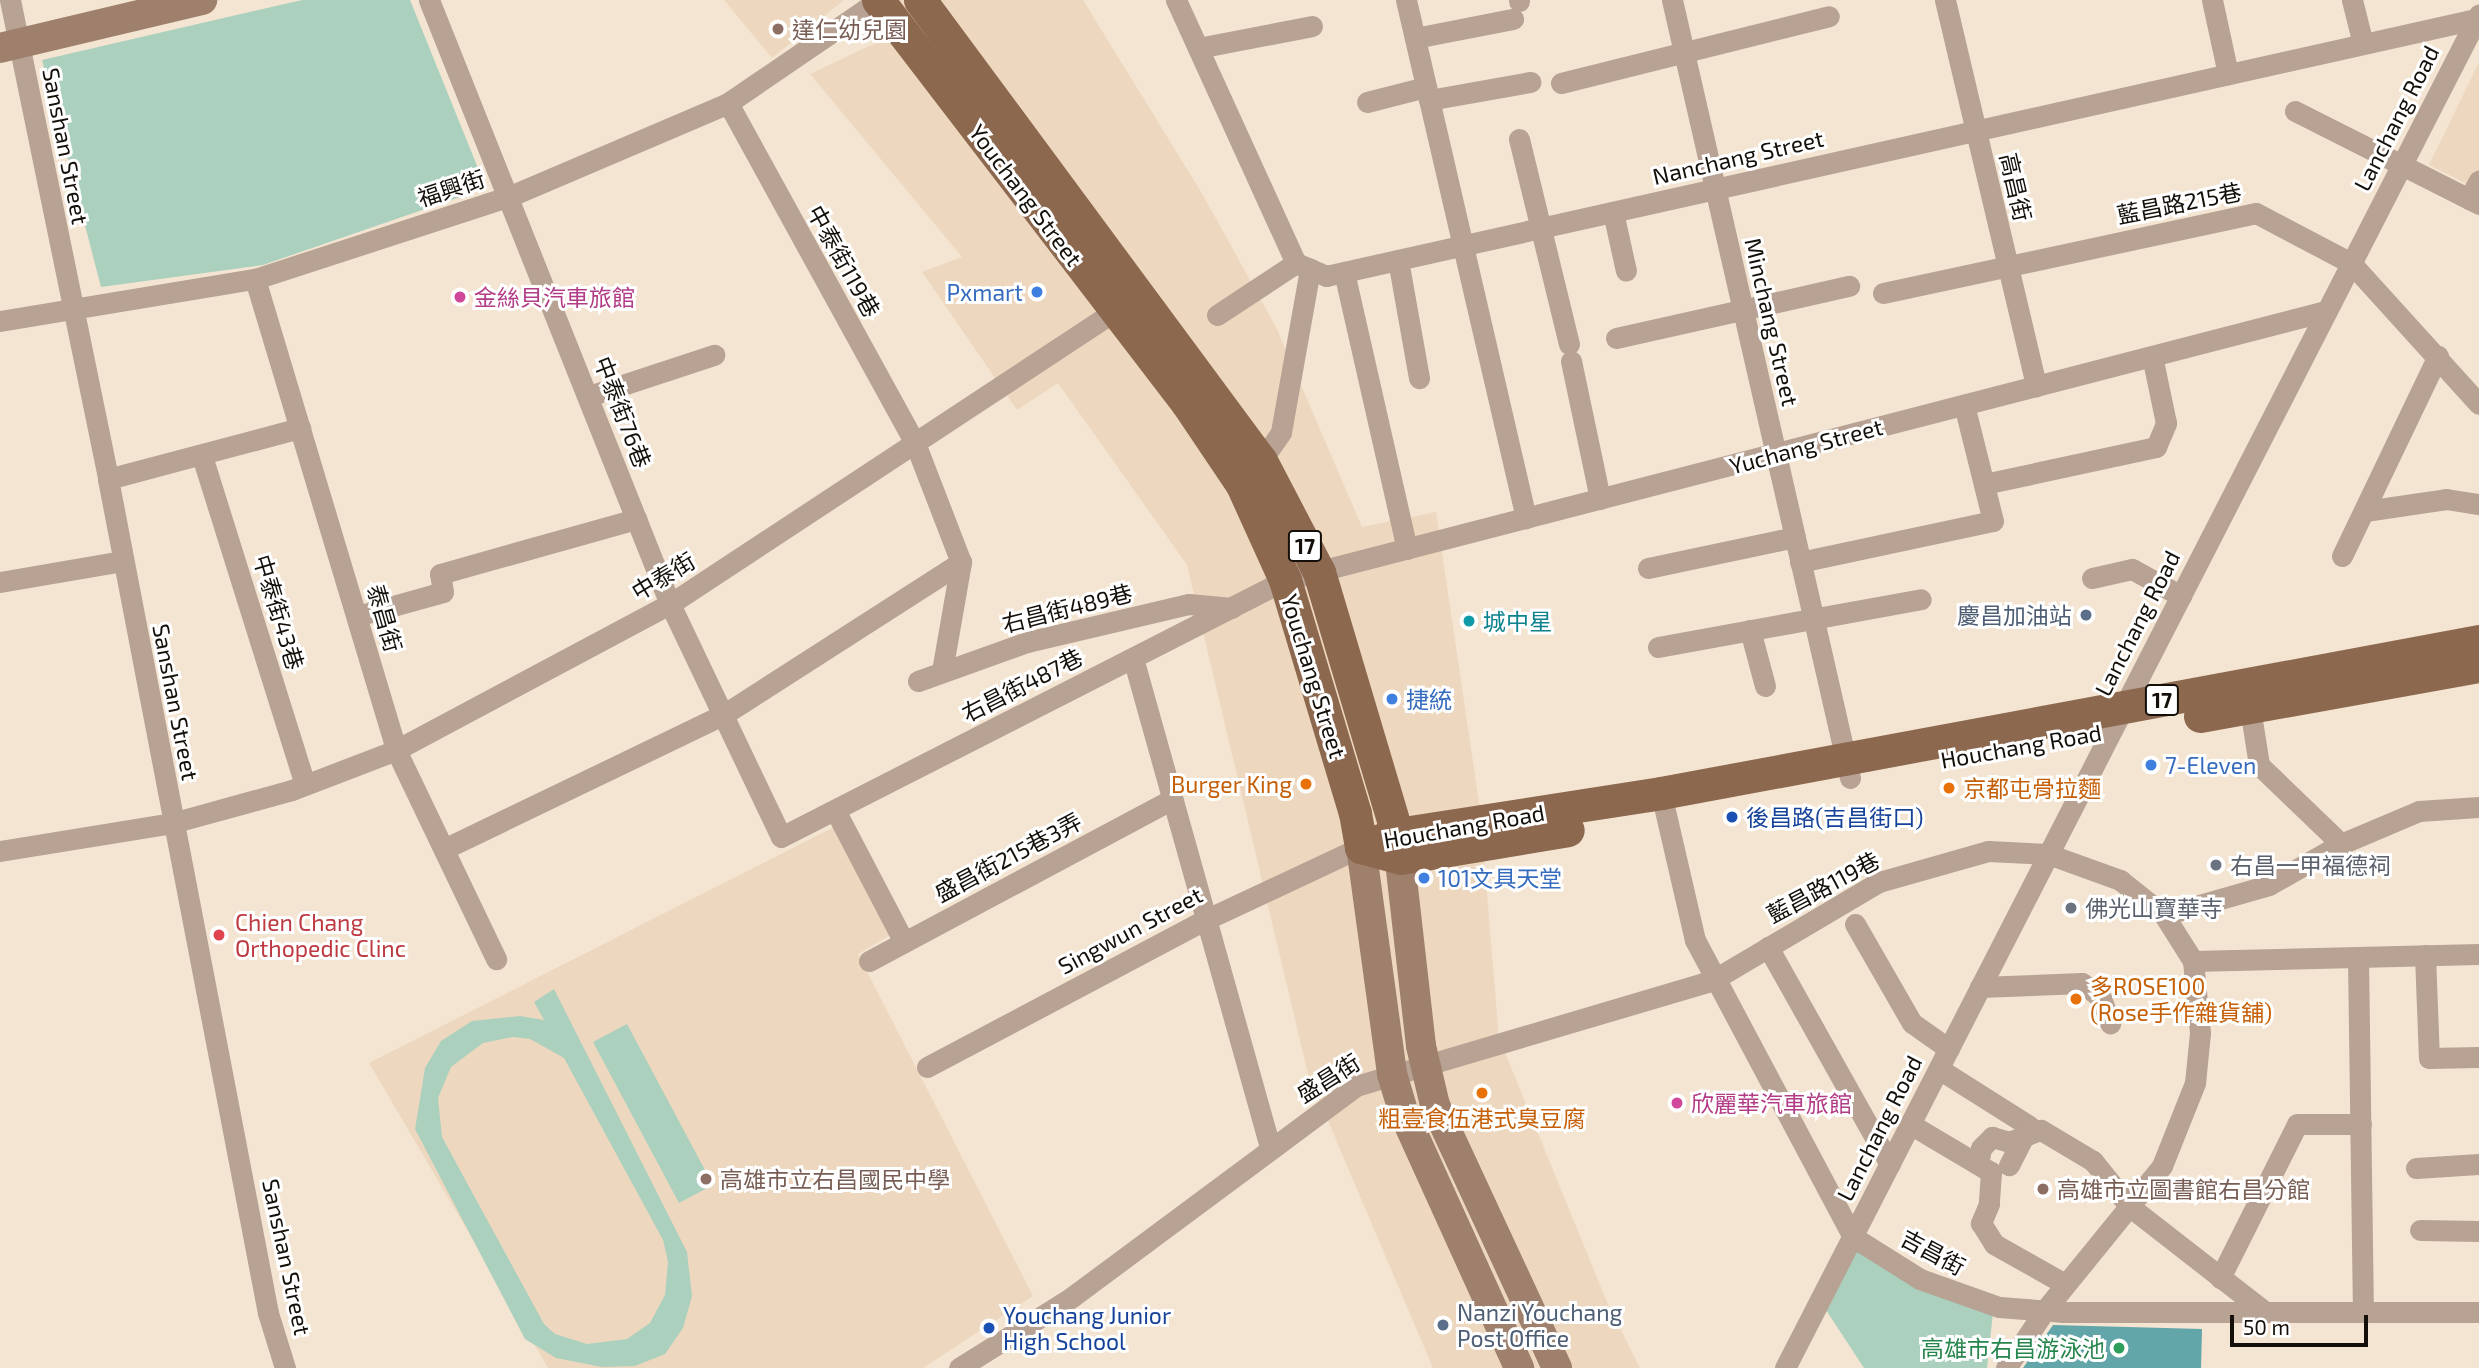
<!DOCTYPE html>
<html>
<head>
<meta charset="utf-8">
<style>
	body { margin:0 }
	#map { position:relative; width:2479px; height:1368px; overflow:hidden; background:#f4e5d2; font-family:"Exo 2","Noto Sans TC",sans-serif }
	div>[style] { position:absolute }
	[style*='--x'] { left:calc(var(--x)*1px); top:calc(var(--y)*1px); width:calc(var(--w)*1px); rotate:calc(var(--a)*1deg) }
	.built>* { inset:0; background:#edd8bf }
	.green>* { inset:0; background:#abd0be }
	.water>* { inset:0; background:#63a6aa }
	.street>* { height:21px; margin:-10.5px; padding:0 10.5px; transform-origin:10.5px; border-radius:10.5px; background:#b7a294 }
	.secondary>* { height:30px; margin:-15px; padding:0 15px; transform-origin:15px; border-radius:15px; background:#9e806c }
	.primary>* { height:33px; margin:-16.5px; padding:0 16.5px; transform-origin:16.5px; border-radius:16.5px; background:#8c684f }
	.dots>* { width:19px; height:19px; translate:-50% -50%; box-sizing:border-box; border:4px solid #fff; border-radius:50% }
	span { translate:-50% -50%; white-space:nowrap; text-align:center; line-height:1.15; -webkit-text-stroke:6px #fff; paint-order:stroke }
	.shield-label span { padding:2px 5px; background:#fff; border:2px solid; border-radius:5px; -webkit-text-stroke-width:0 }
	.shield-label { font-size:21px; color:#140f09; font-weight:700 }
	.education-label { font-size:23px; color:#785e54 }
	.left { translate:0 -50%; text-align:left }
	.street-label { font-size:23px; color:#140f09 }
	.shop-label { font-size:23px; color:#366cbe }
	.right { translate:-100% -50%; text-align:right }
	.hotel-label { font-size:23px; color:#b23c85 }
	.service-label { font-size:23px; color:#4e5e75 }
	.culture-label { font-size:23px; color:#0d838f }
	.food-label { font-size:23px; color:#c56008 }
	.transit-label { font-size:23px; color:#164399 }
	.worship-label { font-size:23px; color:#5b616d }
	.health-label { font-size:23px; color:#be3a42 }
	.leisure-label { font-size:23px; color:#27864d }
	.scale { position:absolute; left:2230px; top:1315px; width:138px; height:32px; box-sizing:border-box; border:4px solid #140f09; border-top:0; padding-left:9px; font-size:21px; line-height:24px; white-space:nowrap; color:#140f09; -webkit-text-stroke:5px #fff; paint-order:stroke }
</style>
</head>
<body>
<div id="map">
	<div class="built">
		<i style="clip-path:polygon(724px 0,844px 0,772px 58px)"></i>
		<i style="clip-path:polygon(858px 0,1083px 0,1203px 195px,1276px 327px,1362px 527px,1436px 512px,1480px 809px,1499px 1038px,1607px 1302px,1640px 1368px,1433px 1368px,1308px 1074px,1187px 565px,1058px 383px,1017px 410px,922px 272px,962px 257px,810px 74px,888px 37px)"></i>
		<i style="clip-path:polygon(2479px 62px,2479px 190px,2429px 165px)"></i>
		<i style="clip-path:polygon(836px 826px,890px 935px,858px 954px,1033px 1296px,923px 1368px,548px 1368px,369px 1063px)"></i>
	</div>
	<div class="green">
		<i style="clip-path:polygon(302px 0,410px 0,486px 188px,263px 265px,101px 287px,42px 60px)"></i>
		<i style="clip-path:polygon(evenodd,554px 989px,687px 1252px,692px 1296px,683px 1328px,665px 1354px,635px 1366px,602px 1367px,556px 1358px,525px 1339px,415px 1129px,425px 1068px,441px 1041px,472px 1021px,520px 1016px,544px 1020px,534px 1002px,554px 989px,513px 1037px,530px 1039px,564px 1058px,663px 1240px,668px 1262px,665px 1295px,650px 1323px,627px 1339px,587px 1344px,555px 1334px,544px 1324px,442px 1137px,438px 1098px,451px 1067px,483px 1043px,513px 1037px)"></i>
		<i style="clip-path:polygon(627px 1024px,713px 1185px,679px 1203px,593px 1042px)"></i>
		<i style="clip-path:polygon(1856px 1248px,1993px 1313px,1987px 1368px,1864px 1368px,1826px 1310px)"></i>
	</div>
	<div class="water">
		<i style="clip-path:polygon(2053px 1325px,2202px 1329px,2201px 1368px,2023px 1368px)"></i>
	</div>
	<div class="street">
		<i style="--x:10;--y:0;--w:489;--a:78.4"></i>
		<i style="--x:108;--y:479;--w:849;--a:79.14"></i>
		<i style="--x:268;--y:1313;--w:58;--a:72.8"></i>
		<i style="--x:429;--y:0;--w:650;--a:68.25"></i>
		<i style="--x:670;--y:604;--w:258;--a:64.5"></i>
		<i style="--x:781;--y:837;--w:566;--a:-27.02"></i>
		<i style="--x:1285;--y:580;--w:1075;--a:-14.49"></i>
		<i style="--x:1176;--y:0;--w:289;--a:65.5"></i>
		<i style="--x:1296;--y:263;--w:33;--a:23"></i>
		<i style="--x:1326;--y:276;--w:1178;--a:-12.6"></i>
		<i style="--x:1406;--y:0;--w:532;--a:76.96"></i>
		<i style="--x:1519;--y:0;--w:1;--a:90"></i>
		<i style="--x:1672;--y:0;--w:798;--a:77.11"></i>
		<i style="--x:1945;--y:0;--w:397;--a:76.7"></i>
		<i style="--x:2212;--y:0;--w:76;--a:77.8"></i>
		<i style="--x:2352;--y:0;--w:45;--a:76"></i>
		<i style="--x:1415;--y:38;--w:100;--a:-11"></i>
		<i style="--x:1198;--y:48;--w:116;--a:-10.9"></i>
		<i style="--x:1561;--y:83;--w:276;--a:-14"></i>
		<i style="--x:1429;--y:100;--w:103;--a:-10.1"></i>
		<i style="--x:1367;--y:102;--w:61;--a:-14.3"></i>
		<i style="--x:728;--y:103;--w:388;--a:61.2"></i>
		<i style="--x:915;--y:443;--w:128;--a:68.9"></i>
		<i style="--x:2295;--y:111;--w:206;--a:26.8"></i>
		<i style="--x:1519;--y:139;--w:211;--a:76.3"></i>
		<i style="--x:2469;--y:199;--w:21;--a:-62"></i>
		<i style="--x:1613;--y:212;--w:60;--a:77.6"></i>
		<i style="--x:1398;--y:260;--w:120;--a:79.9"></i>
		<i style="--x:1344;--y:272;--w:284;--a:77.2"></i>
		<i style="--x:255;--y:279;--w:492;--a:73.3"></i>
		<i style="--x:396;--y:750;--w:232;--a:64.4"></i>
		<i style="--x:1883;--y:293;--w:381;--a:-12.1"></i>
		<i style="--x:2256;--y:213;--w:107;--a:27.8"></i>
		<i style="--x:2351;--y:263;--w:190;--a:47.8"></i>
		<i style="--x:1217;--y:315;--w:95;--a:-33.4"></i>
		<i style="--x:0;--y:321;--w:258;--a:-9.4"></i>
		<i style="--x:255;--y:279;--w:266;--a:-18"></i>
		<i style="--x:508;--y:197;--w:239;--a:-23.1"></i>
		<i style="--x:728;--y:103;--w:183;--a:-34.3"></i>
		<i style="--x:1616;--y:338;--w:239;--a:-12.6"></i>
		<i style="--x:1571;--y:361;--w:141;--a:78.1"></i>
		<i style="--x:589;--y:396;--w:132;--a:-18.2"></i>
		<i style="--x:202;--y:456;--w:344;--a:72.6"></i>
		<i style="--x:1261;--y:461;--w:35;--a:-55"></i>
		<i style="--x:1281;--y:432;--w:166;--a:-79.9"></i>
		<i style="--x:108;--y:479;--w:199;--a:-14.9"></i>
		<i style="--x:1984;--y:484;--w:176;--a:-12.1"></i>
		<i style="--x:2156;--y:447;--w:26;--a:-67"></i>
		<i style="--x:2166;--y:423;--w:68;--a:-101.8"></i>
		<i style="--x:2365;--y:511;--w:82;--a:-8.4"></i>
		<i style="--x:2446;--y:499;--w:33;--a:9"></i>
		<i style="--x:2342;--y:556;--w:222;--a:-64.4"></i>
		<i style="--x:1800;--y:562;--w:197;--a:-12"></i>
		<i style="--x:1993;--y:521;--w:120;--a:-104"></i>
		<i style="--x:1648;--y:568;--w:150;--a:-11.9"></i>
		<i style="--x:2092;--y:578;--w:41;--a:-12.7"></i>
		<i style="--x:2132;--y:569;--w:56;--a:28.9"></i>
		<i style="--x:0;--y:582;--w:125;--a:-9.7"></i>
		<i style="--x:357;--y:616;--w:89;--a:-15.6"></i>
		<i style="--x:443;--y:592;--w:18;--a:-99"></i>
		<i style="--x:440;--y:574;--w:204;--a:-15.7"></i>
		<i style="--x:1750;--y:630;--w:58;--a:75"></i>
		<i style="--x:1658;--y:647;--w:267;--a:-10.3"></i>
		<i style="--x:1133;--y:658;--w:508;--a:74.35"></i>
		<i style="--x:942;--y:671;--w:111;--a:-80.1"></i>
		<i style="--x:918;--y:681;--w:116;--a:-19.7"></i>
		<i style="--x:1027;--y:642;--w:166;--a:-13.2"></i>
		<i style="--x:1189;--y:604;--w:43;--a:5.3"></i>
		<i style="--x:2250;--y:708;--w:58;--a:81"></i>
		<i style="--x:2259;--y:765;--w:114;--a:43.9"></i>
		<i style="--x:1661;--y:793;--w:151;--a:77"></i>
		<i style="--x:1695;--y:940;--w:336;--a:62"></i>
		<i style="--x:1853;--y:1237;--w:79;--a:32.1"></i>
		<i style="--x:1920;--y:1279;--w:84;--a:19.5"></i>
		<i style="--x:1999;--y:1307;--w:65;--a:4.4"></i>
		<i style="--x:2064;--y:1312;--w:415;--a:0"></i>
		<i style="--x:835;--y:810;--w:149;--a:62.4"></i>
		<i style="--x:444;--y:849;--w:310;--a:-25.7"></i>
		<i style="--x:723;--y:715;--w:283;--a:-32.7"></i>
		<i style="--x:0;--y:851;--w:174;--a:-9.2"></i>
		<i style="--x:172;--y:823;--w:124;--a:-15.4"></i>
		<i style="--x:292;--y:790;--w:111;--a:-21"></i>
		<i style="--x:396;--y:750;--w:310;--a:-28.1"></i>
		<i style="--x:670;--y:604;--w:544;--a:-33.37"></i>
		<i style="--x:2164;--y:915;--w:109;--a:-15.9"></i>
		<i style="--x:2269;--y:885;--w:83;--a:-29.7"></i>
		<i style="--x:2341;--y:844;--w:85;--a:-22.9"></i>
		<i style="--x:2419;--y:811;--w:60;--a:-3.8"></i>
		<i style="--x:1855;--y:924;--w:114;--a:60.1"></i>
		<i style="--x:1912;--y:1023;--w:45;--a:35.1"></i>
		<i style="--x:1768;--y:947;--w:249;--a:60.7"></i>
		<i style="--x:2425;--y:955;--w:103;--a:87.8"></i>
		<i style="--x:2429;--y:1058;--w:50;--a:-1.1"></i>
		<i style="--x:2358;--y:957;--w:355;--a:89.2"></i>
		<i style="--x:869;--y:961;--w:344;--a:-28.1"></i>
		<i style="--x:2193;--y:961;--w:286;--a:-1.4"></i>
		<i style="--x:1980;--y:987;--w:102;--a:-2.2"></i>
		<i style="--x:2082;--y:983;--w:24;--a:38"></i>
		<i style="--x:2101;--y:998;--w:27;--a:70"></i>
		<i style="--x:927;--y:1067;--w:314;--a:-27.9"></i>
		<i style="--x:1205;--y:920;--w:172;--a:-25.1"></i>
		<i style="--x:1939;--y:1069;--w:107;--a:32.3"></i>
		<i style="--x:2029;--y:1126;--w:44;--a:117.1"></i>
		<i style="--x:1910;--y:1124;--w:94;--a:30.7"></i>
		<i style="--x:1991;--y:1172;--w:32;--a:94"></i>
		<i style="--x:1989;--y:1204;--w:21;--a:113"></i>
		<i style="--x:1981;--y:1223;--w:25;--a:58"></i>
		<i style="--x:1994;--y:1244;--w:81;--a:29.4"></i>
		<i style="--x:1978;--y:1164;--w:16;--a:-79"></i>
		<i style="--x:1981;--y:1148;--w:16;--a:-45"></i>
		<i style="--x:1992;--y:1137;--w:18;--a:16"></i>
		<i style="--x:2009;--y:1142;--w:34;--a:-21"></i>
		<i style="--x:2041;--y:1130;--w:61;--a:30.8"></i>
		<i style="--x:2093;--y:1161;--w:58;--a:51.3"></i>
		<i style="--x:2129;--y:1206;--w:172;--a:37.9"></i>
		<i style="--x:2416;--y:1168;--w:63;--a:-3.6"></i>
		<i style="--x:2420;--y:1230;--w:59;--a:1"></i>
		<i style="--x:2220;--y:1278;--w:172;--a:-63.4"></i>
		<i style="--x:2297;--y:1124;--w:64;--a:0"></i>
		<i style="--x:959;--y:1368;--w:133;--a:-32.1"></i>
		<i style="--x:1072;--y:1297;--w:354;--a:-36.6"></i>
		<i style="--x:1356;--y:1086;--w:372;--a:-16.5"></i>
		<i style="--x:1713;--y:980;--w:193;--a:-30.6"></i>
		<i style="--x:1879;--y:882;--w:113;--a:-15.9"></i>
		<i style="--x:1988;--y:851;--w:60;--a:2.9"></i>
		<i style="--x:2048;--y:854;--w:77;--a:19.9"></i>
		<i style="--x:2120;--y:880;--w:56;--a:38.5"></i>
		<i style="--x:2164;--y:915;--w:54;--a:57.8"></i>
		<i style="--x:2193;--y:961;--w:72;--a:84.4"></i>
		<i style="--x:2200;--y:1033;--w:50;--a:95.7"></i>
		<i style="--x:2195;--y:1083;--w:89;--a:111.7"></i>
		<i style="--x:2162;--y:1166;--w:186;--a:129.1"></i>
		<i style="--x:2045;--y:1310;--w:70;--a:123.9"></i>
		<i style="--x:1785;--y:1368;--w:1521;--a:-62.86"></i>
	</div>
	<div class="secondary">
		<i style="--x:0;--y:48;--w:208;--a:-13.4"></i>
		<i style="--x:1397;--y:835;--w:212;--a:83.5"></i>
		<i style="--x:1421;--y:1046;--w:61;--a:76.7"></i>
		<i style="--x:1435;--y:1105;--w:290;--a:65.1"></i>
		<i style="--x:1361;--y:847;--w:229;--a:82.2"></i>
		<i style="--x:1392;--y:1074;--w:42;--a:73.3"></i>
		<i style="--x:1404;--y:1114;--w:279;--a:65.6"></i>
	</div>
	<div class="primary">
		<i style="--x:878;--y:0;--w:508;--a:52.52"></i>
		<i style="--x:1187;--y:403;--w:99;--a:56.1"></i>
		<i style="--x:1242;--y:485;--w:104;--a:65.6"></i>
		<i style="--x:1285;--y:580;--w:243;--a:73.3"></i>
		<i style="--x:1355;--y:813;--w:35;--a:80"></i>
		<i style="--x:920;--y:0;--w:573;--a:53.51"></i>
		<i style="--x:1261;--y:461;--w:125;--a:62.4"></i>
		<i style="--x:1319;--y:572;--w:273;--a:73.4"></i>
		<i style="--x:2200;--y:716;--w:283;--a:-10.2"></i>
		<i style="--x:1361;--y:847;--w:38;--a:-20"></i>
		<i style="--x:1397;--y:834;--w:267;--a:-8.8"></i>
		<i style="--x:1661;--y:793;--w:832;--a:-10.53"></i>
		<i style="--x:1361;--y:847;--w:41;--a:15.4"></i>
		<i style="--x:1401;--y:858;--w:169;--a:-9.5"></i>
	</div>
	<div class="dots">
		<i style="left:778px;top:29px;background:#8d6e63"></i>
		<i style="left:1037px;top:292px;background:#3f7fe0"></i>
		<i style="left:460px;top:297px;background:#d1479c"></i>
		<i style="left:2086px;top:615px;background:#5c6f8a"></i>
		<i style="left:1469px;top:621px;background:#0f9aa8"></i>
		<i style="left:1392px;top:699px;background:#3f7fe0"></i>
		<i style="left:2151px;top:765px;background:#3f7fe0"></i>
		<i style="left:1306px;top:784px;background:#e8710a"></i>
		<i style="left:1949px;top:788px;background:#e8710a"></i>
		<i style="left:1732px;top:817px;background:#1a4fb4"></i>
		<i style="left:2216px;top:865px;background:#6b7280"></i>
		<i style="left:1424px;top:878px;background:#3f7fe0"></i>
		<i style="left:2071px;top:908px;background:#6b7280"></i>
		<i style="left:219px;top:935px;background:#e0444e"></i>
		<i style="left:2076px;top:999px;background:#e8710a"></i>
		<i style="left:1482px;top:1093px;background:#e8710a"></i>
		<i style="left:1677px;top:1103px;background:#d1479c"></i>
		<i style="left:706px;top:1179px;background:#8d6e63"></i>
		<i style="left:2043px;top:1189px;background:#8d6e63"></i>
		<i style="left:1443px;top:1325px;background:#5c6f8a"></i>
		<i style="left:989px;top:1328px;background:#1a4fb4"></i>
		<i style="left:2119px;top:1348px;background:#2e9e5b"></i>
	</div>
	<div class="shield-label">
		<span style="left:1305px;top:546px">17</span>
		<span style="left:2162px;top:700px">17</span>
	</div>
	<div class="education-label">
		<span class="left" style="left:792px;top:29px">達仁幼兒園</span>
		<span class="left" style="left:720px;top:1179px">高雄市立右昌國民中學</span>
		<span class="left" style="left:2057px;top:1189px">高雄市立圖書館右昌分館</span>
	</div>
	<div class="street-label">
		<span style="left:2396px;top:118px;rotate:-63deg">Lanchang Road</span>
		<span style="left:66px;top:146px;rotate:79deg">Sanshan Street</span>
		<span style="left:1738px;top:157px;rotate:-13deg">Nanchang Street</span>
		<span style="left:2016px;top:187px;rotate:77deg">高昌街</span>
		<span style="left:451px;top:188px;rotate:-18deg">福興街</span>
		<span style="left:1026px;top:195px;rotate:53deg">Youchang Street</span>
		<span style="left:2179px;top:203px;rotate:-11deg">藍昌路215巷</span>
		<span style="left:844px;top:261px;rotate:61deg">中泰街119巷</span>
		<span style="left:1772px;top:322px;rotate:77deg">Minchang Street</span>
		<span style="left:623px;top:412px;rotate:69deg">中泰街76巷</span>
		<span style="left:1806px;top:446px;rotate:-15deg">Yuchang Street</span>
		<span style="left:663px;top:576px;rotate:-31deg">中泰街</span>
		<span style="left:1067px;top:608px;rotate:-14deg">右昌街489巷</span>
		<span style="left:279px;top:612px;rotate:73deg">中泰街43巷</span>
		<span style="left:385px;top:618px;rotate:74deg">泰昌街</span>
		<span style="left:2137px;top:623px;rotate:-63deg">Lanchang Road</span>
		<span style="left:1314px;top:676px;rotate:73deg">Youchang Street</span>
		<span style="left:1022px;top:685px;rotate:-27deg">右昌街487巷</span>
		<span style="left:176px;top:702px;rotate:79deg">Sanshan Street</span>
		<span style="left:2021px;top:746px;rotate:-10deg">Houchang Road</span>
		<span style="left:1464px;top:826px;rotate:-10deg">Houchang Road</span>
		<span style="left:1008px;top:857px;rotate:-28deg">盛昌街215巷3弄</span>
		<span style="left:1823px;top:887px;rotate:-28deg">藍昌路119巷</span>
		<span style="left:1130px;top:930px;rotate:-28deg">Singwun Street</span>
		<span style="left:1328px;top:1078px;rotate:-32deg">盛昌街</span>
		<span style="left:1879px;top:1128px;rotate:-63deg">Lanchang Road</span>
		<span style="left:1933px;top:1252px;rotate:28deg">吉昌街</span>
		<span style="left:287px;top:1257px;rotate:78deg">Sanshan Street</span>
	</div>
	<div class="shop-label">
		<span class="right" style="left:1023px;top:292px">Pxmart</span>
		<span class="left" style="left:1406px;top:699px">捷統</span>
		<span class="left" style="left:2165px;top:765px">7-Eleven</span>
		<span class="left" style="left:1438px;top:878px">101文具天堂</span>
	</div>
	<div class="hotel-label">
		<span class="left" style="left:474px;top:297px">金絲貝汽車旅館</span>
		<span class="left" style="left:1691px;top:1103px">欣麗華汽車旅館</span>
	</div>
	<div class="service-label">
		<span class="right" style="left:2072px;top:615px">慶昌加油站</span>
		<span class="left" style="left:1457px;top:1325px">Nanzi Youchang<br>Post Office</span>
	</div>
	<div class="culture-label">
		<span class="left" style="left:1483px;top:621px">城中星</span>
	</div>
	<div class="food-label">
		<span class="right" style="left:1292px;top:784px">Burger King</span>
		<span class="left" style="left:1963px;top:788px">京都屯骨拉麵</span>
		<span class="left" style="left:2090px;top:999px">多ROSE100<br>(Rose手作雜貨舖)</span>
		<span style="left:1482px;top:1118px">粗壹食伍港式臭豆腐</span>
	</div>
	<div class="transit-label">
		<span class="left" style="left:1746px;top:817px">後昌路(吉昌街口)</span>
		<span class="left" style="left:1003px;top:1328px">Youchang Junior<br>High School</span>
	</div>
	<div class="worship-label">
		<span class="left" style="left:2230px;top:865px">右昌一甲福德祠</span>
		<span class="left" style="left:2085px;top:908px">佛光山寶華寺</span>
	</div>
	<div class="health-label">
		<span class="left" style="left:235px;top:935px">Chien Chang<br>Orthopedic Clinc</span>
	</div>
	<div class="leisure-label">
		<span class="right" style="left:2105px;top:1348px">高雄市右昌游泳池</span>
	</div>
	<div class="scale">50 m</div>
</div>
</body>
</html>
